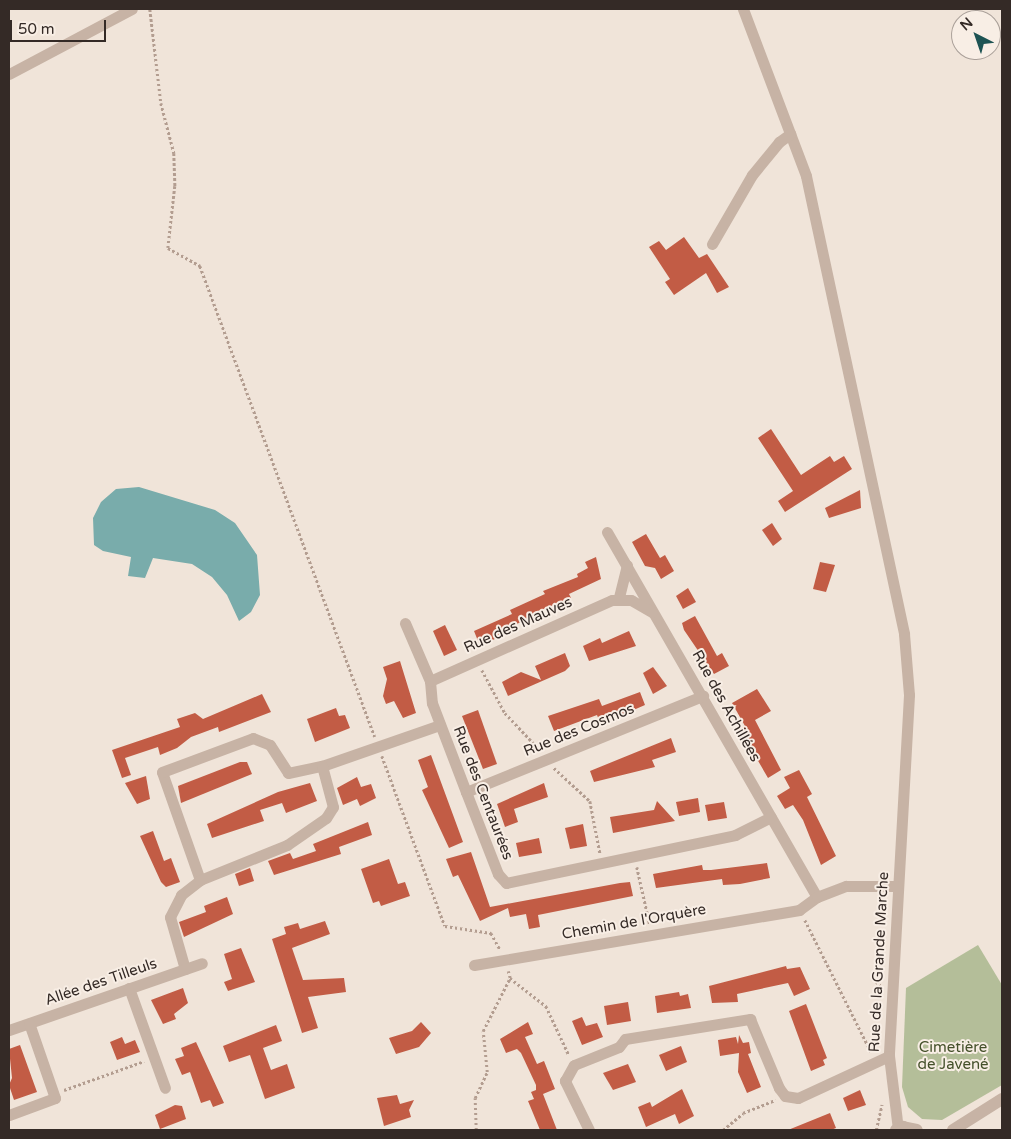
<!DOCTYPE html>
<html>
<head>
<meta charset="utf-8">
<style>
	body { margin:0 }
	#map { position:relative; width:1011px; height:1139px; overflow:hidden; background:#f0e4d9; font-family:"Varela Round",sans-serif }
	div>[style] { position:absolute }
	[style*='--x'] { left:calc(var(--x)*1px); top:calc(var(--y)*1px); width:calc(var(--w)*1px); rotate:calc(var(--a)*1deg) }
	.green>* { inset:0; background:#b4be99 }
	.water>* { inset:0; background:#79acab }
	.building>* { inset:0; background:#c25c45 }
	.path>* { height:2.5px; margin-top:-1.25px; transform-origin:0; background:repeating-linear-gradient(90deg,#b39d90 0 2.5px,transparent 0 5px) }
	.minor>* { height:11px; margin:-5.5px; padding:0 5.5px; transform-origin:5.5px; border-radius:5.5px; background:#c7b3a5 }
	.tertiary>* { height:12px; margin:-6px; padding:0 6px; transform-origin:6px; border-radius:6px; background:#c7b3a5 }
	span { translate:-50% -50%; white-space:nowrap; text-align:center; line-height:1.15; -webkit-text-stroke:4px #f8eee5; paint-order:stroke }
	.street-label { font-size:15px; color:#342a26 }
	.park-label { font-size:15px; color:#45512b }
	.frame { position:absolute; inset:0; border:10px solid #342a26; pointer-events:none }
	.north { position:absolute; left:951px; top:10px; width:50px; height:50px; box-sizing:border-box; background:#f8eee5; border:1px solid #aaa099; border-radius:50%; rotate:319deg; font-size:14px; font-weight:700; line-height:20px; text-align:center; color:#342a26 }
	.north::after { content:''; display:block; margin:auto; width:18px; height:22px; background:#1d5353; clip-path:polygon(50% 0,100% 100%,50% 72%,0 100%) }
	.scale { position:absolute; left:10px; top:20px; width:96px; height:22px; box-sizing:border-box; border:2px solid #342a26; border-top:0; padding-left:6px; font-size:15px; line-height:18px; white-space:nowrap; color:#342a26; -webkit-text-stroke:4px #f8eee5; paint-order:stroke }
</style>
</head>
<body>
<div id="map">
	<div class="green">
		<i style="clip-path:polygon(978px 945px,1002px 985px,1002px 1085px,942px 1120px,922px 1119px,908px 1107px,902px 1087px,906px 988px)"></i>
	</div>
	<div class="water">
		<i style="clip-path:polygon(139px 487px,215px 510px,235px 523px,257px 555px,260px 595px,251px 612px,239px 621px,227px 595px,212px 577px,192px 564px,153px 558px,145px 578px,128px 576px,131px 557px,103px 551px,94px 545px,93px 518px,101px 502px,116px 489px)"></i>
	</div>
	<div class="building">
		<i style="clip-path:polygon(684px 237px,699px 258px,707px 254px,729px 287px,717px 293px,706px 273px,674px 295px,665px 282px,670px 279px,649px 247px,659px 241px,666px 250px)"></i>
		<i style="clip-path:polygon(771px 429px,801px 475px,830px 456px,834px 462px,844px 456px,852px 469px,785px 512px,778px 501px,793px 491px,758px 438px)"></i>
		<i style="clip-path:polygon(860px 490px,861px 508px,829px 518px,825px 508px)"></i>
		<i style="clip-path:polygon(772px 523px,782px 539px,773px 546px,762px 530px)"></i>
		<i style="clip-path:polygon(646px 534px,660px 558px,665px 555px,674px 571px,661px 579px,655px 568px,645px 566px,632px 542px)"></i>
		<i style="clip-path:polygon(596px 557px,601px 579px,569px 594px,571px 598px,536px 612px,537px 616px,501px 630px,497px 638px,480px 646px,474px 631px,512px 614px,510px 610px,545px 594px,543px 591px,578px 577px,577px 574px,588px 568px,585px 562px)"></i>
		<i style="clip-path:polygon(820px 562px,835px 565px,826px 592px,813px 589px)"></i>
		<i style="clip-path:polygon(688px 588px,696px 602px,683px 609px,676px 596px)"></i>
		<i style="clip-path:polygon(695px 616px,717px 656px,722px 653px,729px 666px,714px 674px,684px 630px,682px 623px)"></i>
		<i style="clip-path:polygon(445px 625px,457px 650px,444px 656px,433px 631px)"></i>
		<i style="clip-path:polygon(629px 631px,636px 646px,589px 661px,583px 646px,600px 638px,602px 643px)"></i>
		<i style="clip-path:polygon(565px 653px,570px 666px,565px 671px,508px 696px,502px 682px,521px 672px,541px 680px,535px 666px)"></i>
		<i style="clip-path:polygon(400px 661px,416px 713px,403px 718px,394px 701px,386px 704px,383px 696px,387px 679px,383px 667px)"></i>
		<i style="clip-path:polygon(653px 667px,667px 686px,653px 694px,643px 673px)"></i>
		<i style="clip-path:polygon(757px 689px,771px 711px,755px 720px,781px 770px,768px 778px,746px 740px,742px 728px,745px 726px,732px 703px)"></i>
		<i style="clip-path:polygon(640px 692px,645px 705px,622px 715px,621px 712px,599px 720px,597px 715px,554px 731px,548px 716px,599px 699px,602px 706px)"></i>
		<i style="clip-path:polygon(262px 694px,271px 712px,219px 732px,218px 727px,191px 737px,177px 748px,160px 755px,158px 747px,125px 758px,131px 775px,122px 778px,112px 750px,180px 727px,177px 719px,195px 713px,203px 719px)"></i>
		<i style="clip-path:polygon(336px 708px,339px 716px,345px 715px,350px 728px,315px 742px,307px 719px)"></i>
		<i style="clip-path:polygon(478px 710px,497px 764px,483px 769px,462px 716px)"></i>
		<i style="clip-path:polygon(671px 738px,676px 752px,652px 760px,655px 767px,594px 782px,590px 771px)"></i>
		<i style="clip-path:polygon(431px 755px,463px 842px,449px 848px,422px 790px,428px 787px,418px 760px)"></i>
		<i style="clip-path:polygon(240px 762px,247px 762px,252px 774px,181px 803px,178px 786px)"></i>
		<i style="clip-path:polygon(799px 770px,812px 794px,807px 797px,836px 856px,821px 865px,803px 820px,793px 805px,785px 809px,777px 796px,790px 788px,784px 777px)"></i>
		<i style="clip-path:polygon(146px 776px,150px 799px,137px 804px,125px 783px)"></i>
		<i style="clip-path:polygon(357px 777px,361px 787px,371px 784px,376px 798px,360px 806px,357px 799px,343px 805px,337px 788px)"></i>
		<i style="clip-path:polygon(310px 783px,317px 801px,286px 813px,282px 803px,260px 810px,264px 821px,212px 838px,207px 824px,278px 792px)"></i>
		<i style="clip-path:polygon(544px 783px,548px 797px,514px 809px,518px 822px,505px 827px,497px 804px)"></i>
		<i style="clip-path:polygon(698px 798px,700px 812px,679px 816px,676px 802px)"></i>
		<i style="clip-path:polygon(657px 801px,675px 821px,613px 833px,610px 817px,654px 810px)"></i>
		<i style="clip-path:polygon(724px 802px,727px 818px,708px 821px,705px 805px)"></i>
		<i style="clip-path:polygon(368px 822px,372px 835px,339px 847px,341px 854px,274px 875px,268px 861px,290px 853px,293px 859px,316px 851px,313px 844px)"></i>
		<i style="clip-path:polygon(583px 824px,587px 846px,570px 849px,565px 828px)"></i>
		<i style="clip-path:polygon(153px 831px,164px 861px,171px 858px,180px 882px,166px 887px,161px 882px,140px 836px)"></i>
		<i style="clip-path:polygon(539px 838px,542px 853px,519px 857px,516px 843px)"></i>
		<i style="clip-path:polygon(471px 852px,490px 907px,620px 883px,630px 882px,633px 896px,538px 915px,540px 927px,529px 929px,526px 914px,510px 917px,508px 908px,480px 921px,458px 875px,453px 877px,446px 859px)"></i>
		<i style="clip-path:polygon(389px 859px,398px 884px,405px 882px,410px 896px,381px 906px,379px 901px,373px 903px,361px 869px)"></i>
		<i style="clip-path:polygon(767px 863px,770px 878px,740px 884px,723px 885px,722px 879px,656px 888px,653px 874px,702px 865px,703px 870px,711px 870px)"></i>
		<i style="clip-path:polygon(250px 868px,254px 881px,239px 886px,235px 874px)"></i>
		<i style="clip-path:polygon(227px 897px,233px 914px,184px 937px,179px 922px,206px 912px,204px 906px)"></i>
		<i style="clip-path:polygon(325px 921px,330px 934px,292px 948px,303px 980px,344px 978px,346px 992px,308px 997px,318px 1028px,302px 1033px,272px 939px,286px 934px,284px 927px,298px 923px,300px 929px)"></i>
		<i style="clip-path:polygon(241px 948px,255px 982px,228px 991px,224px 982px,232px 979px,224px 954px)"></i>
		<i style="clip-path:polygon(786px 966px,787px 969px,800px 967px,810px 989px,794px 996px,788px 983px,737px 994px,738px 1002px,712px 1003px,709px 986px)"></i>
		<i style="clip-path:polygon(183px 988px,188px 1003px,174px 1014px,176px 1019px,163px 1024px,151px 1000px)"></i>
		<i style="clip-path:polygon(679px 992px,680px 996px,688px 994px,691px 1008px,657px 1013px,655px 996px)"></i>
		<i style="clip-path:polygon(628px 1002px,631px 1021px,607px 1025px,604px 1006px)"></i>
		<i style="clip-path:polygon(806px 1004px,827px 1058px,823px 1060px,825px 1065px,811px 1071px,789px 1011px)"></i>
		<i style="clip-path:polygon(582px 1017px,586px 1026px,597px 1023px,603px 1037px,582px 1045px,572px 1021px)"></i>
		<i style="clip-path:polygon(421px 1022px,431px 1033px,419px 1047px,396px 1054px,389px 1038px,412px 1031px)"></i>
		<i style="clip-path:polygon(528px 1022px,533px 1034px,525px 1037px,537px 1064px,544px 1061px,555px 1089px,543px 1094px,557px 1130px,540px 1130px,528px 1101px,534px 1099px,531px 1092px,536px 1090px,536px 1085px,521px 1053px,517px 1049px,506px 1053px,500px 1039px)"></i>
		<i style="clip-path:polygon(276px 1025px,282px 1041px,263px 1048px,271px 1070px,287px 1064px,295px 1088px,265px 1099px,250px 1055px,229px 1062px,223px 1046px)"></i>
		<i style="clip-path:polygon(739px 1035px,743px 1043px,749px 1042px,751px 1053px,748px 1054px,761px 1087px,747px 1093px,738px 1072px,739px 1053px,720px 1056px,718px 1040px,736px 1037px,738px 1044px)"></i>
		<i style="clip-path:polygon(122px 1037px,125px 1044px,135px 1040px,140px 1052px,117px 1060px,110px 1042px)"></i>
		<i style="clip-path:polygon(196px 1042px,224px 1103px,213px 1107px,210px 1100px,201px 1103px,190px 1072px,182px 1075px,175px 1059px,184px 1056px,181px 1048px)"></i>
		<i style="clip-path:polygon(20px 1045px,37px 1092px,14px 1100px,9px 1085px,12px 1078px,9px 1049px)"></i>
		<i style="clip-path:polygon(681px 1046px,687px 1062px,666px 1071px,659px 1055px)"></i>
		<i style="clip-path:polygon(628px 1064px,636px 1082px,613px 1090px,603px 1073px)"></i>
		<i style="clip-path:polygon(682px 1089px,694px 1116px,679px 1124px,675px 1114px,646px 1127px,638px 1107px,650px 1102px,652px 1107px)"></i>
		<i style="clip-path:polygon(860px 1090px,866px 1105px,848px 1111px,843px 1098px)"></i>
		<i style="clip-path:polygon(397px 1095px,400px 1104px,414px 1100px,409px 1110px,411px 1117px,384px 1126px,377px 1098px)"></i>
		<i style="clip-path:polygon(175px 1105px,182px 1106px,186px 1119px,160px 1129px,155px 1115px)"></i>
		<i style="clip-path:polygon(830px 1113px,836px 1128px,831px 1130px,788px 1130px)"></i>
	</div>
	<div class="path">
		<i style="--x:150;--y:9;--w:95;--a:83.3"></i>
		<i style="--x:161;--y:103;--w:52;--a:75.4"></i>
		<i style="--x:174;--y:153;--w:33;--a:88"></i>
		<i style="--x:175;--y:186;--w:62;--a:96.4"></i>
		<i style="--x:168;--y:248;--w:37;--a:29"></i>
		<i style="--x:200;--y:266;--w:502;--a:69.62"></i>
		<i style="--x:482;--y:670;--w:49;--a:61.9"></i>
		<i style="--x:505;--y:713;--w:51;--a:46.6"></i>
		<i style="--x:382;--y:756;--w:181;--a:69.7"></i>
		<i style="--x:445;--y:926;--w:47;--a:8.7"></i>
		<i style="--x:491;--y:933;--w:18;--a:61"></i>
		<i style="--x:554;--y:768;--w:49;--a:42.5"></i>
		<i style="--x:590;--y:801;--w:53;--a:79.1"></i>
		<i style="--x:637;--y:867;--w:59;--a:77.4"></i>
		<i style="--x:805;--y:920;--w:148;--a:63.4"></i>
		<i style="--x:510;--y:978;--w:46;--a:37.9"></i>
		<i style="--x:546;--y:1006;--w:54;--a:64.9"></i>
		<i style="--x:872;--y:978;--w:11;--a:41"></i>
		<i style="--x:64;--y:1090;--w:85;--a:-19.9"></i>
		<i style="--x:476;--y:1130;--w:32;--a:-92"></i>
		<i style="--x:475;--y:1098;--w:29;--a:-65"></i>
		<i style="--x:487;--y:1072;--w:41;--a:-95.6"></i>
		<i style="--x:483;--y:1031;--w:59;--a:-63"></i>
		<i style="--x:510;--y:978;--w:7;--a:-106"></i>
		<i style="--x:723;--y:1130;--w:26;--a:-40"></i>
		<i style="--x:743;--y:1113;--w:35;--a:-22"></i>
		<i style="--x:876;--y:1130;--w:26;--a:-77"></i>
	</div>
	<div class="minor">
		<i style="--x:743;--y:9;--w:178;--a:69.3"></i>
		<i style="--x:806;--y:176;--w:468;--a:77.9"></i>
		<i style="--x:904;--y:634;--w:61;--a:85.3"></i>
		<i style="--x:909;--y:695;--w:362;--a:93.2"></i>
		<i style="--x:889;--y:1056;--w:74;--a:83"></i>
		<i style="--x:9;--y:74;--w:139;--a:-27.9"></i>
		<i style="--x:712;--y:244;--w:80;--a:-59.9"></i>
		<i style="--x:752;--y:175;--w:43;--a:-50.7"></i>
		<i style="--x:779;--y:142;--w:14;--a:-36"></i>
		<i style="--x:607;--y:532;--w:421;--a:60.1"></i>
		<i style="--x:619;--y:597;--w:33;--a:-76"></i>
		<i style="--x:405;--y:623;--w:63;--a:66.7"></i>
		<i style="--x:430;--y:681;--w:22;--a:85"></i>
		<i style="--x:432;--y:703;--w:95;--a:69.1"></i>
		<i style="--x:466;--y:792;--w:88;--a:68.7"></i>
		<i style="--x:498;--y:874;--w:12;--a:48"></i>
		<i style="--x:506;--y:883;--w:234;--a:-11.8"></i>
		<i style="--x:735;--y:835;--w:40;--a:-26.6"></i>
		<i style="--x:430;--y:681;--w:199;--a:-24"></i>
		<i style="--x:612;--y:600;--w:19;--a:0"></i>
		<i style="--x:631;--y:600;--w:24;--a:30"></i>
		<i style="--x:466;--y:792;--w:256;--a:-22.1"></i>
		<i style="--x:200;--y:880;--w:114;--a:-109.4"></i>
		<i style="--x:162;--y:772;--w:97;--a:-20.5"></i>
		<i style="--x:253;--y:738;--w:18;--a:22"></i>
		<i style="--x:270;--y:745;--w:33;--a:57"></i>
		<i style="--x:288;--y:773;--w:35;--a:-12"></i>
		<i style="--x:322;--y:766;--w:125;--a:-19.2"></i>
		<i style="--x:474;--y:965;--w:330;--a:-9.6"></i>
		<i style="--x:799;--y:910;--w:22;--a:-36"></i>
		<i style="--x:817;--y:897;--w:31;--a:-21"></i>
		<i style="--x:846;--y:886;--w:51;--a:0"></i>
		<i style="--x:185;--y:969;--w:54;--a:-106.1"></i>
		<i style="--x:170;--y:917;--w:25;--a:-63"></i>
		<i style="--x:181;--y:895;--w:24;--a:-38"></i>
		<i style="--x:200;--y:880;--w:94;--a:-21.9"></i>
		<i style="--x:287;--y:845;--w:47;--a:-34.7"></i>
		<i style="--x:326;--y:818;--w:13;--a:-58"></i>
		<i style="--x:333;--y:807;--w:42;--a:-105"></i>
		<i style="--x:129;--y:988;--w:106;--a:70.2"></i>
		<i style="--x:9;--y:1030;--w:204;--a:-19.1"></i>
		<i style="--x:9;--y:1115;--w:49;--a:-20.3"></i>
		<i style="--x:55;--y:1098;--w:79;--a:-109.1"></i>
		<i style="--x:589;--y:1130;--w:55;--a:-116.1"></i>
		<i style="--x:565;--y:1081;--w:18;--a:-61"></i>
		<i style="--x:574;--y:1065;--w:48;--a:-21.8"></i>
		<i style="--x:619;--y:1047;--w:10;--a:-53"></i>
		<i style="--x:625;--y:1039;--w:127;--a:-9.1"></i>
		<i style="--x:750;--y:1019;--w:75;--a:67.2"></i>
		<i style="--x:779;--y:1088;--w:10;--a:53"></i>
		<i style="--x:785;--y:1096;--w:13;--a:9"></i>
		<i style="--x:798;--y:1098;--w:100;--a:-24.8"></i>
	</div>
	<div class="tertiary">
		<i style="--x:896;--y:1130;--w:8;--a:-23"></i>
		<i style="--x:903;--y:1127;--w:14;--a:12"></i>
		<i style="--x:953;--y:1130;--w:58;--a:-32.3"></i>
	</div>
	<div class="street-label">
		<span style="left:518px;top:625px;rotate:-24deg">Rue des Mauves</span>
		<span style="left:726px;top:706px;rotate:61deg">Rue des Achillées</span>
		<span style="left:579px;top:730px;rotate:-22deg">Rue des Cosmos</span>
		<span style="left:483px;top:793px;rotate:69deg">Rue des Centaurées</span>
		<span style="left:634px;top:922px;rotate:-10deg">Chemin de l'Orquère</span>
		<span style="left:879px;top:962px;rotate:-87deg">Rue de la Grande Marche</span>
		<span style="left:101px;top:982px;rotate:-19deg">Allée des Tilleuls</span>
	</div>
	<div class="park-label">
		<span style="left:953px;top:1056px">Cimetière<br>de Javené</span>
	</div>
	<div class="frame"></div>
	<div class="north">N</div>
	<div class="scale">50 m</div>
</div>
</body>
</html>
